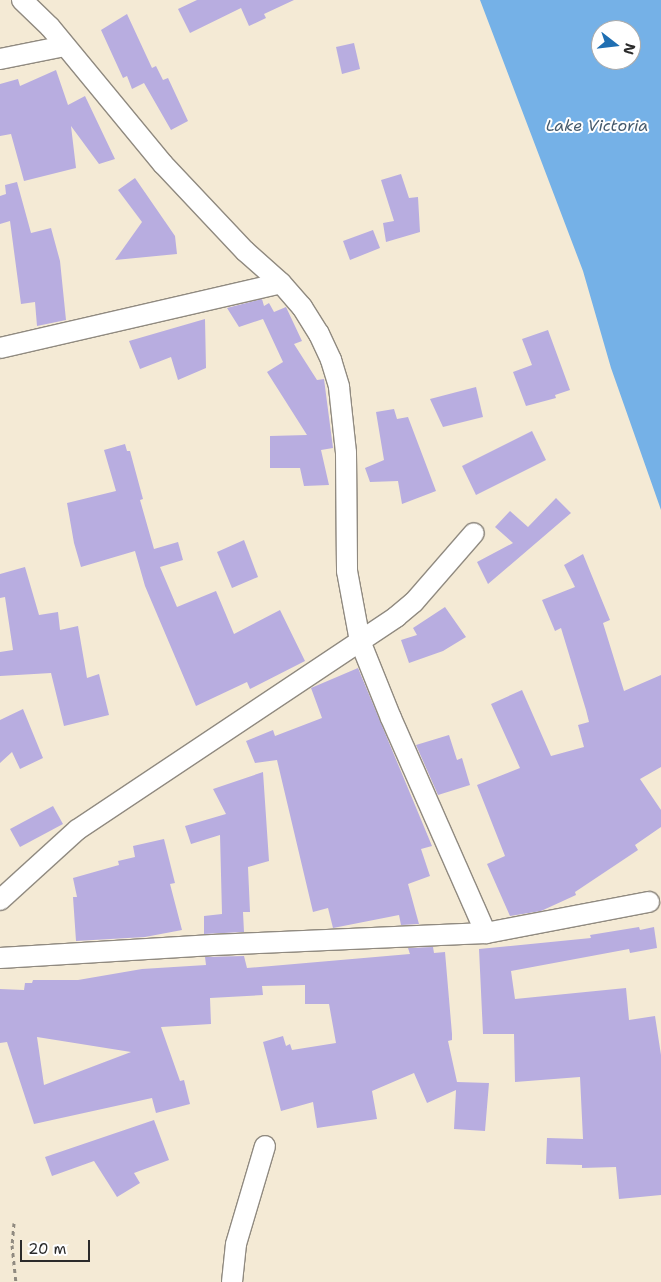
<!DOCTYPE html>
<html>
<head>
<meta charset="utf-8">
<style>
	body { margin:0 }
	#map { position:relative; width:661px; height:1282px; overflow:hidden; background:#f4ead5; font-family:"Shantell Sans",sans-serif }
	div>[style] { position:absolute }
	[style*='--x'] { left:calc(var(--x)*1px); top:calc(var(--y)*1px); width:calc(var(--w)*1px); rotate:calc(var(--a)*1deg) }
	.water>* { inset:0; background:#75b1e7 }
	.building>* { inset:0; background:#b8ade0 }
	.path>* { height:3px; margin-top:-1.5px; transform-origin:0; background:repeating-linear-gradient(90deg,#908a80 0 4px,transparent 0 8px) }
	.roads { filter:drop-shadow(1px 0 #908a80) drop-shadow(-1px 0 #908a80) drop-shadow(0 1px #908a80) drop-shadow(0 -1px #908a80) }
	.street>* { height:20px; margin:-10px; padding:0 10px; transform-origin:10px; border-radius:10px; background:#fff }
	span { translate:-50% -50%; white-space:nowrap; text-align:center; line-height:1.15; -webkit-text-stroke:4px #fff; paint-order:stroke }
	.water-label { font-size:16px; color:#455a6d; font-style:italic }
	.north { position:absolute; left:591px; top:20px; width:50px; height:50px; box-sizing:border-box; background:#fff; border:1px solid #aaa; border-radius:50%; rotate:106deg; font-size:14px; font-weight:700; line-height:20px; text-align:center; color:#2b2b2b }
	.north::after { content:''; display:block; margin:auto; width:18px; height:22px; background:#1f6fb2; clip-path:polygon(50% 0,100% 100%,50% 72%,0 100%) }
	.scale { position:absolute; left:20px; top:1240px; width:70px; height:22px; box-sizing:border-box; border:2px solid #2b2b2b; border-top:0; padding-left:6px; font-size:15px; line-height:18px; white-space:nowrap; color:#2b2b2b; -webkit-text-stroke:4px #fff; paint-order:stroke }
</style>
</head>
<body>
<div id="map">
	<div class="water">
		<i style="clip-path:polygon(evenodd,480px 0,661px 0,661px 510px,611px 368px,583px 271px,480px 0,601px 30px,631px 30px,631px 60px,601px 60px,601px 30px)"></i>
	</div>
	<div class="building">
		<i style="clip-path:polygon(197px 0,294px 0,264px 14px,266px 18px,249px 26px,241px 8px,190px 33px,178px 9px)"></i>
		<i style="clip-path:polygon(127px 14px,152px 68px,156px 66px,163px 80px,168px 78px,188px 121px,171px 130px,144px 83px,132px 89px,127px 76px,123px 78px,101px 30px)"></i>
		<i style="clip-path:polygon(354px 43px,360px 69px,342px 74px,336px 47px)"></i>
		<i style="clip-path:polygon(56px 70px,68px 105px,85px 96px,115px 159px,99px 164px,71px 126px,76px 168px,24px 181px,11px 134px,0 136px,0 84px,18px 79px,20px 86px)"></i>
		<i style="clip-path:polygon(401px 174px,409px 198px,418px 197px,420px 232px,386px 242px,383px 223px,394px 221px,381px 180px)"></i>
		<i style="clip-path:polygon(135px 178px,175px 236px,177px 254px,115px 260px,142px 222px,118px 190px)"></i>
		<i style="clip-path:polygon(17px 182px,31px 233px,51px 228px,60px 261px,66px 320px,37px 326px,35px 302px,21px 304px,10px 221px,0 224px,0 196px,6px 194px,5px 185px)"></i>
		<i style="clip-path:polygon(373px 230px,380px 248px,350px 260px,343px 241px)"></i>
		<i style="clip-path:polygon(262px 299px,264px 306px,269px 303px,274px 312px,286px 307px,302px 341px,294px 344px,317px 380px,324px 379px,333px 448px,321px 450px,329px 485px,304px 486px,300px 468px,270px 468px,270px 436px,307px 435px,267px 372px,283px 362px,263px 319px,239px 327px,227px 308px)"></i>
		<i style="clip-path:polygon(205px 319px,206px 368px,178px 380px,171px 357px,140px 369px,129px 341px)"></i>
		<i style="clip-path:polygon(548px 330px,570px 390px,555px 395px,556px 398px,526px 406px,513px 372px,532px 365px,522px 339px)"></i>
		<i style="clip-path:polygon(476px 387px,483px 417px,443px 427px,430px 399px)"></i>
		<i style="clip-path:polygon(394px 409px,397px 419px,408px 417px,436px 491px,402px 504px,398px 481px,370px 482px,365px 468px,384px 460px,376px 412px)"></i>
		<i style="clip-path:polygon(532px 431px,546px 460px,476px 495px,462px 466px)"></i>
		<i style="clip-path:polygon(125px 444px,127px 451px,130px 451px,143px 499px,140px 500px,154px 549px,178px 542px,183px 560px,160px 567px,177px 607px,216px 591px,234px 634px,280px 610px,305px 661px,250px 689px,247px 682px,196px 706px,145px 586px,135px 551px,81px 567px,74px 543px,67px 503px,116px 491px,104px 450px)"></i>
		<i style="clip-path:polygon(556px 498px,571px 513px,488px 584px,477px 562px,513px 543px,495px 527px,510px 511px,528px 527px)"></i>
		<i style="clip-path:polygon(244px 540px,258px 577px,232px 588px,217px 552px)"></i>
		<i style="clip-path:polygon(583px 554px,610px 620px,603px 623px,624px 691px,661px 675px,661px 767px,640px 779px,661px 810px,661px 827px,635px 845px,638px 850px,575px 892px,576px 895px,541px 911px,510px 916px,487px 864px,505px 856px,477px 785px,520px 768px,491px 704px,522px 690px,551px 756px,584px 747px,578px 725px,589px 722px,586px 710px,561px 628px,555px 631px,542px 600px,575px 587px,564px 565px)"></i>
		<i style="clip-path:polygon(25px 567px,39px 615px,58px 612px,60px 630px,78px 626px,87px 678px,99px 674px,109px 715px,64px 726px,51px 673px,0 676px,0 652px,13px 650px,5px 597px,0 598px,0 574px)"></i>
		<i style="clip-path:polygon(445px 607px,466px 637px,443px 651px,409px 663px,401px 640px,417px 635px,413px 628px)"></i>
		<i style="clip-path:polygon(358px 668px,432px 846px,421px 849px,430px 876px,408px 884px,419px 924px,401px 925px,399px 915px,333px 928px,328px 908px,313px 912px,277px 760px,255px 763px,246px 741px,273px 730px,275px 736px,322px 718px,311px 688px)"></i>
		<i style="clip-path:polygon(23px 709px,43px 758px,20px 769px,12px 752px,0 763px,0 720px)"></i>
		<i style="clip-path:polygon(449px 735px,457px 760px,462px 758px,470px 785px,438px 795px,416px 745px)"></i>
		<i style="clip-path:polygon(263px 772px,269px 861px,248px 867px,250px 912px,243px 912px,244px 932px,204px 934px,204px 916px,222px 914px,220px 835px,191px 844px,185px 826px,226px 814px,213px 789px)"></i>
		<i style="clip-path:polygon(53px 806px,63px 824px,20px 847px,10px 829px)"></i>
		<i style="clip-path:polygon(164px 839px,175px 883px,170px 884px,182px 930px,145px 937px,76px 941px,73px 897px,77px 897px,73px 878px,119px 865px,118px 861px,135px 857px,133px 846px)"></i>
		<i style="clip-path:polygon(639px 927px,640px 930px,654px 927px,657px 948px,630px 953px,629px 949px,511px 971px,515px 999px,626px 988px,629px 1020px,655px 1016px,661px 1055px,661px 1195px,619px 1199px,616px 1167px,582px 1168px,582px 1165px,546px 1164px,547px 1138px,583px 1139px,580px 1077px,515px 1082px,514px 1034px,483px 1034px,479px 949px,591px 938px,590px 935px)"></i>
		<i style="clip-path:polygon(evenodd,433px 947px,434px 953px,445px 952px,452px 1034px,452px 1040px,448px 1041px,457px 1082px,489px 1083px,485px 1131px,454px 1129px,456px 1090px,427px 1103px,414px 1073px,372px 1091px,377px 1119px,317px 1128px,313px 1102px,281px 1111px,263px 1042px,283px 1036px,286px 1046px,290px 1044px,292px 1050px,336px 1043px,329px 1004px,305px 1004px,305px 985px,262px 986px,263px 995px,210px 998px,211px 1024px,161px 1027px,180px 1081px,184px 1080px,190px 1104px,156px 1113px,152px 1098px,34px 1124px,7px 1042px,0 1043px,0 989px,24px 990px,25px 983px,32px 983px,33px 980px,78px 980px,142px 969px,206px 965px,205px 957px,244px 956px,247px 968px,410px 954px,408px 948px,433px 947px,37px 1037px,131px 1052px,44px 1085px,37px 1037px)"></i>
		<i style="clip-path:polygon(154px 1120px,169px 1160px,134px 1173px,140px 1183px,117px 1197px,94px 1161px,52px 1176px,45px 1157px)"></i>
	</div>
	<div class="path">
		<i style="--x:14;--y:1223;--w:22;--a:95"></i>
		<i style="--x:12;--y:1245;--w:37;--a:84"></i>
	</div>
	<div class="roads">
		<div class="street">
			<i style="--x:22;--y:0;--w:39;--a:44"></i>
			<i style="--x:50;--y:27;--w:178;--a:50.5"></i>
			<i style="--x:163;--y:164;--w:120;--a:46.7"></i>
			<i style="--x:245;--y:251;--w:48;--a:41.6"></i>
			<i style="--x:281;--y:283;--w:32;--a:49"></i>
			<i style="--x:302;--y:307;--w:32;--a:58"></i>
			<i style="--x:319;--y:334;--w:29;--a:65"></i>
			<i style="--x:331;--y:360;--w:28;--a:73"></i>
			<i style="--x:339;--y:387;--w:66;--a:83.9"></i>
			<i style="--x:346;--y:453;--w:118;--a:89.5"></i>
			<i style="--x:347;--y:571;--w:71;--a:79.5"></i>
			<i style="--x:360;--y:641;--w:83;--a:68.1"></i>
			<i style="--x:391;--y:718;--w:235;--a:66.2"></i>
			<i style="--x:0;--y:59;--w:66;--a:-11.3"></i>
			<i style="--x:0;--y:348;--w:288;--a:-13"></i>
			<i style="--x:0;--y:900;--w:104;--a:-42.3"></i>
			<i style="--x:77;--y:830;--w:384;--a:-33.7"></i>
			<i style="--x:396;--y:617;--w:23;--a:-40"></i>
			<i style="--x:414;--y:602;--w:91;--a:-49"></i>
			<i style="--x:0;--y:958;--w:213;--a:-3.5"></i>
			<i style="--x:213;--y:945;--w:273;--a:-2.5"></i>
			<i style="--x:486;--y:933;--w:166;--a:-10.8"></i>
			<i style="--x:232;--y:1282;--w:38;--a:-84"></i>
			<i style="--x:236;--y:1244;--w:102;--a:-73.5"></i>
		</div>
	</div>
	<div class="water-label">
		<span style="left:597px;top:126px">Lake Victoria</span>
	</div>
	<div class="north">N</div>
	<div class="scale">20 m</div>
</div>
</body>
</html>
